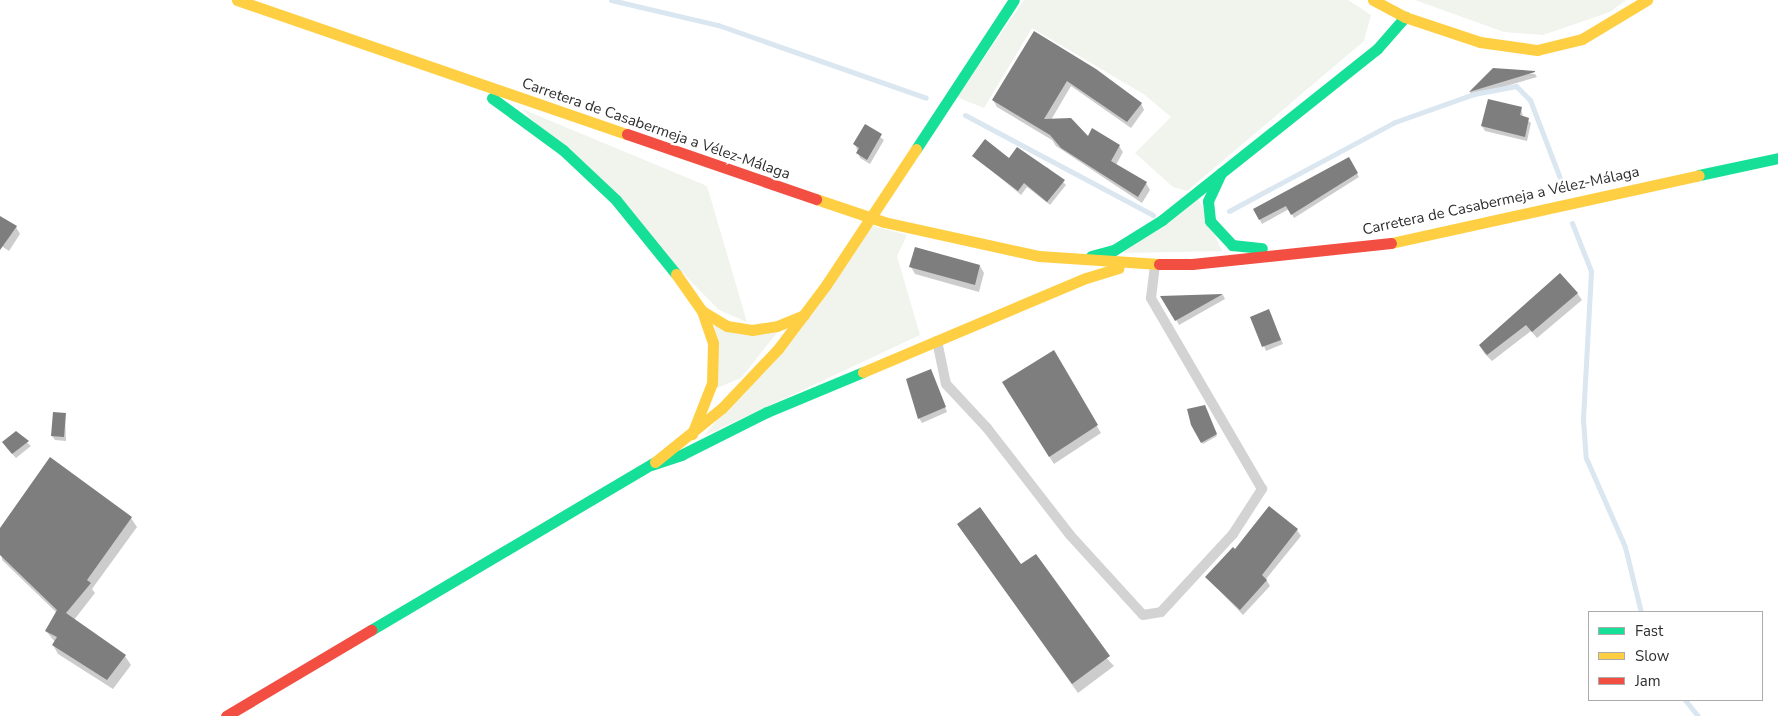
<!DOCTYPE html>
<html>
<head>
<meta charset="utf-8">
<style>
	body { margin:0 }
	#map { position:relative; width:1778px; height:716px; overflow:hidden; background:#fff; font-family:"Nunito Sans",sans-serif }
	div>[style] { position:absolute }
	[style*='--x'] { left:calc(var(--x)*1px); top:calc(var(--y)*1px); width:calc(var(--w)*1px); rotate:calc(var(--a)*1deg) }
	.green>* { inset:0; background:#f0f4ec }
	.shadow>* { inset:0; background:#0003 }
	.stream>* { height:5px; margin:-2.5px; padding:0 2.5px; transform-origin:2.5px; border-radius:2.5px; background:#dae6f0 }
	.building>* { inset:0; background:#7e7e7e }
	.lane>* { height:10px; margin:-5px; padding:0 5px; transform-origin:5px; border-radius:5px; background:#d3d3d3 }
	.fast>* { height:11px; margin:-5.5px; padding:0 5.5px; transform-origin:5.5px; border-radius:5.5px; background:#16e098 }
	.slow>* { height:11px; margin:-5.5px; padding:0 5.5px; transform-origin:5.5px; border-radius:5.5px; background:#ffcf43 }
	.jam>* { height:11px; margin:-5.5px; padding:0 5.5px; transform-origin:5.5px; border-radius:5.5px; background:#f24e42 }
	span { translate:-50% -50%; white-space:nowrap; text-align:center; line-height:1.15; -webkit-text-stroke:5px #fff; paint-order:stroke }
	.street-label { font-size:15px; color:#2e2e2e }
	.legend { position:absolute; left:1588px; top:611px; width:175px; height:90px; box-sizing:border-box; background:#fff; border:1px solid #ababab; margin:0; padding:6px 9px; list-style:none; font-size:15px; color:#2e2e2e }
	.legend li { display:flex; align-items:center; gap:10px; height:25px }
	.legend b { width:25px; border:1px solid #ababab }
</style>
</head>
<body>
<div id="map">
	<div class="green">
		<i style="clip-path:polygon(1024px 0,1348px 0,1371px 15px,1364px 41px,1187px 191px,1173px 187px,1135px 153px,1171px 117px,1145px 95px,1032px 28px,984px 108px,957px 97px)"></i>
		<i style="clip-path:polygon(1415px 0,1626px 0,1610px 12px,1543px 35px,1504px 32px)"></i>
		<i style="clip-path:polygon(522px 109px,707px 186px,747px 322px,719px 310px)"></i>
		<i style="clip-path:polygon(1198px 198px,1222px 251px,1123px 253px)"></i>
		<i style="clip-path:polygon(873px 226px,907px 235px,897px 256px,920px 335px,704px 436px)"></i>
		<i style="clip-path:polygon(715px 324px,780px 329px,741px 378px,717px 388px)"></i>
	</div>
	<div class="shadow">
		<i style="clip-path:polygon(1035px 32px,1141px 103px,1144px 110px,1131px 128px,1071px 86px,1051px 120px,1088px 138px,1119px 146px,1123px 152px,1116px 165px,1146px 183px,1150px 190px,1142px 203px,1056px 146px,1052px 140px,997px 107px,993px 100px)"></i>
		<i style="clip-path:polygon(1493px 69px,1535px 74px,1537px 77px,1472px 96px,1470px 92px)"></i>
		<i style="clip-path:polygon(1489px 101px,1521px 108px,1523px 117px,1531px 123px,1527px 141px,1485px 131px,1482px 126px)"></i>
		<i style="clip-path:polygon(866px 126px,884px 140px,870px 164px,860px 158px,855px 144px)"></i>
		<i style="clip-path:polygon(974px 156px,1009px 160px,1045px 170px,1047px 167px,1066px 185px,1050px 205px,1027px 187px,1021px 195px)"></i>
		<i style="clip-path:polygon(1349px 159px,1359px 177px,1294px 218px,1289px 209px,1262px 224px,1254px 209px)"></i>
		<i style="clip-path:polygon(0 218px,16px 227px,20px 234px,9px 251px,0 245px)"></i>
		<i style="clip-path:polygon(980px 266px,984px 273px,979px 292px,915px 274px,911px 267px)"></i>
		<i style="clip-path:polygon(1577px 293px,1582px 300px,1537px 338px,1531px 331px,1492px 361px,1484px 353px,1480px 346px)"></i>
		<i style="clip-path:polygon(1223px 295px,1225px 299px,1179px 325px,1163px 297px)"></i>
		<i style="clip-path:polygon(1271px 315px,1283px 344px,1266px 351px,1252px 317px)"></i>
		<i style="clip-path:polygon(1053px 352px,1101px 433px,1054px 464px,1007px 390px)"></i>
		<i style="clip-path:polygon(933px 375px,947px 412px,922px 423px,919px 418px)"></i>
		<i style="clip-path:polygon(1206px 408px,1217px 436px,1203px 444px,1192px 425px)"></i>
		<i style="clip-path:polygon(65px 414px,66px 441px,55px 440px,52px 436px)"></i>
		<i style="clip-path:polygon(16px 433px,31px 446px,16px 458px,6px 447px)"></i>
		<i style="clip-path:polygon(131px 518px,137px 527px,92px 589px,95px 593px,74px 620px,125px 656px,131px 665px,113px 689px,58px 654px,53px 645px,55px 642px,46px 631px,57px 613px,2px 560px,0 531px)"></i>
		<i style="clip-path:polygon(958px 525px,1021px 566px,1114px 666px,1078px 693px)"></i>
		<i style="clip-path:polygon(1297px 530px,1301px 536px,1266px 579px,1270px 586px,1243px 615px,1206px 577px,1235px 551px)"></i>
	</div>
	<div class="stream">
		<i style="--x:611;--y:0;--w:110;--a:13.2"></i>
		<i style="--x:718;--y:25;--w:220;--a:19.3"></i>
		<i style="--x:965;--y:115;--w:213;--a:28"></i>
		<i style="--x:1229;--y:211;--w:188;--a:-28.2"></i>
		<i style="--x:1395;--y:122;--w:84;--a:-19.5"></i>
		<i style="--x:1474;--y:94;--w:43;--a:-10.8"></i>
		<i style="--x:1516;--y:86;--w:20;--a:45"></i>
		<i style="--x:1530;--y:100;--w:92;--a:69"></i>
		<i style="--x:1572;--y:223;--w:52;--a:68.4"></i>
		<i style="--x:1591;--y:271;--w:148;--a:93.1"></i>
		<i style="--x:1583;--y:419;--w:39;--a:86"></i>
		<i style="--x:1586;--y:458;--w:97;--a:66.3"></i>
		<i style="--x:1625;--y:547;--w:67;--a:76.2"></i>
		<i style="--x:1685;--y:700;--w:21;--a:51"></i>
	</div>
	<div class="building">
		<i style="clip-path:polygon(1034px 31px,1096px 69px,1142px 103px,1127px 122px,1067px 81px,1044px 119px,1071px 118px,1088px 136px,1092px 128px,1120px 145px,1111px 161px,1147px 182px,1138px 197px,1061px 148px,1050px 135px,992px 100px)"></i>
		<i style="clip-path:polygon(1493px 68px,1535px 71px,1535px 72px,1469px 92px)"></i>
		<i style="clip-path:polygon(1488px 99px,1522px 107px,1520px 115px,1529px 118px,1525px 137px,1481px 126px)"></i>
		<i style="clip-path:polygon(865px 124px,882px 134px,867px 160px,856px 153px,859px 148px,853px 144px)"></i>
		<i style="clip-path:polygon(985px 139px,1009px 158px,1017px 147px,1065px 180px,1047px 202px,1024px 183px,1018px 191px,972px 156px)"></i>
		<i style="clip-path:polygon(1349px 157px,1358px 173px,1291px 215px,1286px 206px,1259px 220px,1253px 209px)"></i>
		<i style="clip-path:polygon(0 216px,17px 226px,0 250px)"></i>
		<i style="clip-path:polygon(915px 247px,980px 265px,975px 285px,909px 267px)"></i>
		<i style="clip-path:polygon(1560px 273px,1578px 293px,1532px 332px,1526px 325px,1487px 355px,1479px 345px)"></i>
		<i style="clip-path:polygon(1223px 294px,1175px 321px,1160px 296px)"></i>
		<i style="clip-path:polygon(1269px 309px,1281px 340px,1262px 347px,1250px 317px)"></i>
		<i style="clip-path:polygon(1054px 350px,1098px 425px,1049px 457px,1002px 382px)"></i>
		<i style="clip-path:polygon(931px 369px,946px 407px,918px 419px,906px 379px)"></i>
		<i style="clip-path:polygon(1205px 405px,1217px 434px,1201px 443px,1191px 425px,1187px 409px)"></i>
		<i style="clip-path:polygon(53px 412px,66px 413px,64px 437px,51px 436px)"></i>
		<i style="clip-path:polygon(16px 431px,29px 441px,12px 454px,2px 442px)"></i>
		<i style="clip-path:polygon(50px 457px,132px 517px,87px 580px,91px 583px,66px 613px,126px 655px,107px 680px,52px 645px,57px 637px,45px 631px,57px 610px,0 555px,0 528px)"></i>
		<i style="clip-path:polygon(1269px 506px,1298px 529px,1262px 575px,1267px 580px,1240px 610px,1205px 577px,1233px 547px,1235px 549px)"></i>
		<i style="clip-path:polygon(980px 507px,1021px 564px,1036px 554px,1110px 656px,1072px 684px,957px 524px)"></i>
	</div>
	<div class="lane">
		<i style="--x:937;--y:341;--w:44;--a:78.2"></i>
		<i style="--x:946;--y:384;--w:60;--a:47"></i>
		<i style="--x:987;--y:428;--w:135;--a:52.2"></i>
		<i style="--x:1070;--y:535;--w:108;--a:47.6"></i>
		<i style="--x:1143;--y:615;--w:18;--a:-9"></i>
		<i style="--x:1161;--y:612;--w:106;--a:-47.3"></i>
		<i style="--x:1233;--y:534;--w:54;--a:-57.2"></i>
		<i style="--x:1262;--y:489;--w:221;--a:-120.2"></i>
		<i style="--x:1151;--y:298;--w:34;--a:-83"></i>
	</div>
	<div class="fast">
		<i style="--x:492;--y:98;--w:88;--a:36.2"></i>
		<i style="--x:563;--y:150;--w:73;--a:43.3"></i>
		<i style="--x:616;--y:200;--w:95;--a:51"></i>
		<i style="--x:916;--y:149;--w:178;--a:-56.7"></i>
		<i style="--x:1221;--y:173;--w:31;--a:115"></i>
		<i style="--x:1208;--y:201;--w:20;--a:84"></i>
		<i style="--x:1210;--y:221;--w:33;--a:47"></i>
		<i style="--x:1232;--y:245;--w:30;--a:6"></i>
		<i style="--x:1699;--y:175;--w:81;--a:-12.1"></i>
		<i style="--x:1091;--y:256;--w:24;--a:-15"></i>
		<i style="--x:1114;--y:250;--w:57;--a:-32"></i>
		<i style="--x:1162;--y:220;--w:275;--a:-38.5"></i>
		<i style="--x:1377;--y:49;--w:43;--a:-48.8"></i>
		<i style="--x:651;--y:465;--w:32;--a:-18"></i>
		<i style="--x:681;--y:455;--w:96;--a:-26.6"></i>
		<i style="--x:767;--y:412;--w:104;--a:-22.6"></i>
		<i style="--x:371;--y:630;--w:330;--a:-30.6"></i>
	</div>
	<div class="slow">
		<i style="--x:237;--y:0;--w:412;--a:19"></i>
		<i style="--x:1373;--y:0;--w:36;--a:28"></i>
		<i style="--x:1405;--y:17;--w:79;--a:18.4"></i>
		<i style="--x:1480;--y:42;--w:58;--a:8"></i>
		<i style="--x:1537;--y:50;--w:46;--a:-13.7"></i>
		<i style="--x:1582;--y:39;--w:76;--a:-31"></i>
		<i style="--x:816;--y:199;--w:72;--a:18.7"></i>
		<i style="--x:884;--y:222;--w:159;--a:12.4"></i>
		<i style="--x:1039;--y:256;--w:120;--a:3.8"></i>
		<i style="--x:1391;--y:243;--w:315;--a:-12.4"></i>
		<i style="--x:676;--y:274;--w:45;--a:54.9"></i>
		<i style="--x:702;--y:311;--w:34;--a:71"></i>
		<i style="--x:713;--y:343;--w:40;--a:91.4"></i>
		<i style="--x:712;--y:383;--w:55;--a:111.4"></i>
		<i style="--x:702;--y:311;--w:29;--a:31"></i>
		<i style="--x:727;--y:326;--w:25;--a:9"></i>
		<i style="--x:752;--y:330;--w:25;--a:-9"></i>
		<i style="--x:777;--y:326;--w:29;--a:-22"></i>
		<i style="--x:863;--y:372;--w:242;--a:-22.9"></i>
		<i style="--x:1086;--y:278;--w:34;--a:-17"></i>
		<i style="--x:655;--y:462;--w:86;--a:-38.9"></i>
		<i style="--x:722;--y:408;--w:81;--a:-46.5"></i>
		<i style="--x:778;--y:349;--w:80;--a:-53.1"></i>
		<i style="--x:826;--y:285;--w:163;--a:-56.5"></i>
	</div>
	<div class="jam">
		<i style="--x:627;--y:134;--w:200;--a:19"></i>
		<i style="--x:1159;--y:264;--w:33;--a:0"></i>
		<i style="--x:1192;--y:264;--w:200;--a:-6"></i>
		<i style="--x:226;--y:716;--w:169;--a:-30.7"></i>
	</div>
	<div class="street-label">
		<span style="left:656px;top:129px;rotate:19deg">Carretera de Casabermeja a Vélez-Málaga</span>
		<span style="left:1501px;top:201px;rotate:-12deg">Carretera de Casabermeja a Vélez-Málaga</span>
	</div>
	<ul class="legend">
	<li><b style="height:6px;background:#16e098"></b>Fast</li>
	<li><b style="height:6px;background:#ffcf43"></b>Slow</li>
	<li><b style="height:6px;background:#f24e42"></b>Jam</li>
	</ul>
</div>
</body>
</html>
